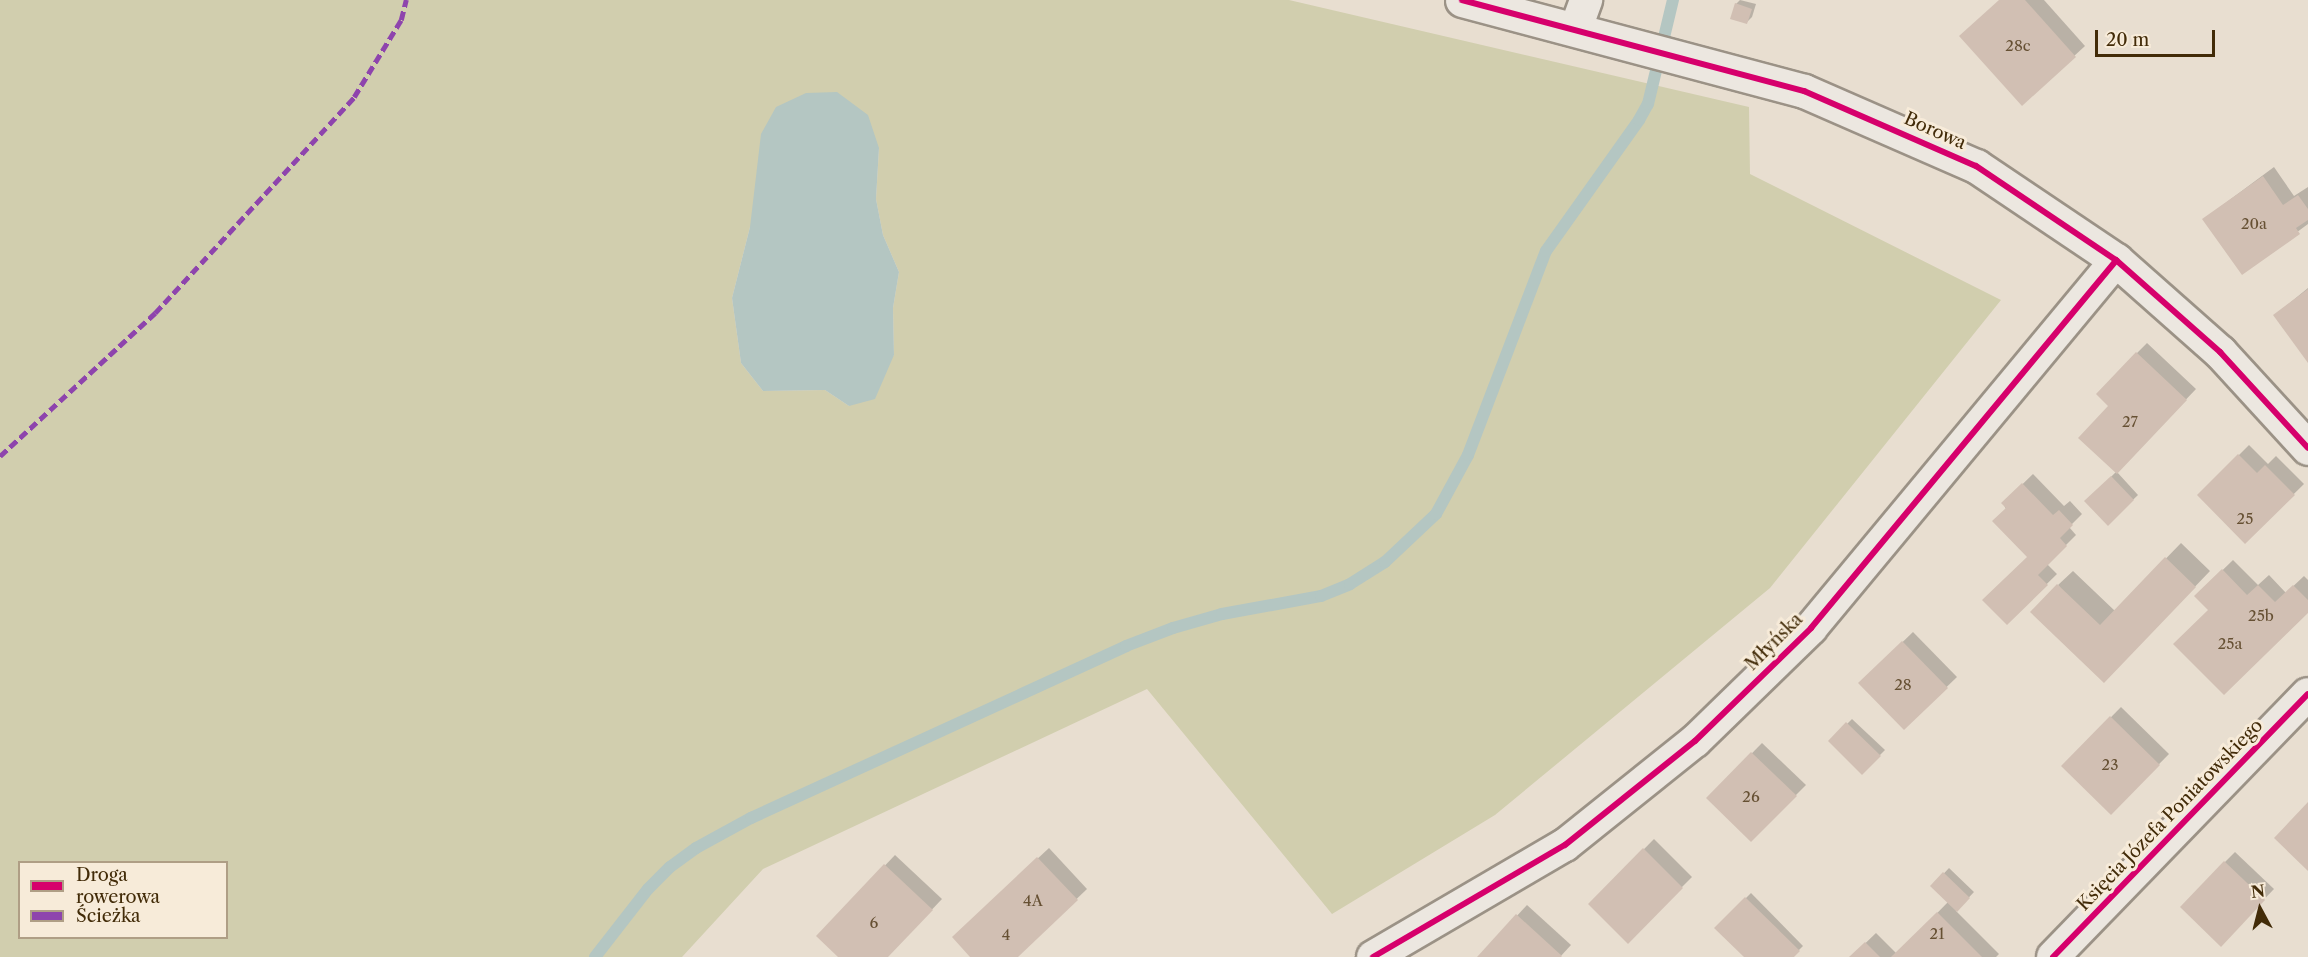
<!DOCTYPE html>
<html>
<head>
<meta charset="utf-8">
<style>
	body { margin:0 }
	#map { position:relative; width:2308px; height:957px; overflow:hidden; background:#e8ded0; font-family:"Libre Caslon Text",serif }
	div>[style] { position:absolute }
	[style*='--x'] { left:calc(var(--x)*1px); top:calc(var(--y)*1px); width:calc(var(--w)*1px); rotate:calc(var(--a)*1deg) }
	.green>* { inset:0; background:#d1ceae }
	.water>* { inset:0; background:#b4c6c2 }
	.shadow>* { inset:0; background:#0003 }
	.stream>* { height:12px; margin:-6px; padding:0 6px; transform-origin:6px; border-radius:6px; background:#b4c6c2 }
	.building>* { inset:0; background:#d1bfb3 }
	.roads { filter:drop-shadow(2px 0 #9b9286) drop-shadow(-2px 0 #9b9286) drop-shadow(0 2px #9b9286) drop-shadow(0 -2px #9b9286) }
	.street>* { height:32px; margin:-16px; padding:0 16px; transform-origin:16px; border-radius:16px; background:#ece7e0 }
	.secondary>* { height:33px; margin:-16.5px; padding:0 16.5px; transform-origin:16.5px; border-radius:16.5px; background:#ece7e0 }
	.quiet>* { height:4.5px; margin-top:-2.25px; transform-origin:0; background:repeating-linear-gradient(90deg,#8e44ad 0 9px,transparent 0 13.5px) }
	.cycleway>* { height:6px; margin:-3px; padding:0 3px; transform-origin:3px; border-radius:3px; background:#d6006c }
	span { translate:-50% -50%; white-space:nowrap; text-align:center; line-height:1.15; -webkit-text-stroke:6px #f7ebd9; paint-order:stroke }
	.number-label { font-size:15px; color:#665033 }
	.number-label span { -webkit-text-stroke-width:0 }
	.street-label { font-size:18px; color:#422b08 }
	.legend { position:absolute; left:18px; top:861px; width:210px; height:78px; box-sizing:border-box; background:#f7ebd9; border:2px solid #af9e85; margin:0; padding:8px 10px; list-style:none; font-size:18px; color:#422b08 }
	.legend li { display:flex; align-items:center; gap:12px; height:30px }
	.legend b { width:30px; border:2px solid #af9e85 }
	.north { position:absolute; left:2230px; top:879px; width:60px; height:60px; -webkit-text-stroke:4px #f7ebd9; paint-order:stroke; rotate:353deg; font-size:16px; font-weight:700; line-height:24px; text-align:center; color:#422b08 }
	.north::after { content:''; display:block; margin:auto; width:21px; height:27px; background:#422b08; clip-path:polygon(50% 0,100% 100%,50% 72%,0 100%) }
	.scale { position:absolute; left:2095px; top:30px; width:120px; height:27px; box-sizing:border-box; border:3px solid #422b08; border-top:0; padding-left:8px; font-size:18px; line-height:21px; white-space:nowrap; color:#422b08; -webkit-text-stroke:4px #f7ebd9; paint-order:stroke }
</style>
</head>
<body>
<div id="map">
	<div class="green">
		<i style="clip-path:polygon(evenodd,0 0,1289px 0,1749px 107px,1750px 174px,2001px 300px,1770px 588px,1495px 815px,1332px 914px,1147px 689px,763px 869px,682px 957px,0 957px,0 0,879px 148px,876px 199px,883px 235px,899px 272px,893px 308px,894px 355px,849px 406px,825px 390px,763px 391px,741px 363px,732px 298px,750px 227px,879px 148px,0 0,20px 862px,226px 862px,226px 938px,20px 938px,20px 862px)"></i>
	</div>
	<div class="water">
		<i style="clip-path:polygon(837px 92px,868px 115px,879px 148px,876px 199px,883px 235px,899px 272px,893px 308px,894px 355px,875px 399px,849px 406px,825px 390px,763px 391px,741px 363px,732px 298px,750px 227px,761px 134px,776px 107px,806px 93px)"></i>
	</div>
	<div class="shadow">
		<i style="clip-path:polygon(1740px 0,1756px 4px,1752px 17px,1747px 22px,1736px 4px)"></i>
		<i style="clip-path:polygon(2000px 0,2044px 0,2085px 46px,2022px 104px)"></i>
		<i style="clip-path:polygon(2274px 167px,2294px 196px,2308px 187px,2308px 224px,2242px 273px,2204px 219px)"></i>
		<i style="clip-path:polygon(2308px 288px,2308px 360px,2275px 315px)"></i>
		<i style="clip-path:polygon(2147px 343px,2196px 389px,2117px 472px,2138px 495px,2108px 524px,2086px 501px,2116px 472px,2111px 406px,2137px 353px)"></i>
		<i style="clip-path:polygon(2249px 445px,2268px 464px,2276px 456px,2304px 484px,2245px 542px,2199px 495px)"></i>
		<i style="clip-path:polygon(2033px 474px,2064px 506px,2070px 501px,2082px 514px,2069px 527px,2076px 535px,2047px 564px,2057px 574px,2007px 623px,2029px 557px,2003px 503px)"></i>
		<i style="clip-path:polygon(2181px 543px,2210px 571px,2119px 666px,2058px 585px,2073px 571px,2115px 611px)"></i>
		<i style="clip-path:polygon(2233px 560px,2258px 585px,2269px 575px,2286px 593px,2304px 576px,2308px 580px,2308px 611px,2210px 610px,2196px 596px)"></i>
		<i style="clip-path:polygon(1913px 632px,1957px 677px,1904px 728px,1860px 683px)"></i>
		<i style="clip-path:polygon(2121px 707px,2169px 754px,2111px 813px,2063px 766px)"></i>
		<i style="clip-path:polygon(1852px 719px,1885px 750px,1862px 773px,1830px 741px)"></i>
		<i style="clip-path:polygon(1762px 743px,1806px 785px,1751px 840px,1708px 798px)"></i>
		<i style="clip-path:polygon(1654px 839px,1692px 877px,1628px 941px,1590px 904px)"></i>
		<i style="clip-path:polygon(1049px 848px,1087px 889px,1016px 957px,972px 957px,964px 927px)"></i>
		<i style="clip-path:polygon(2235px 852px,2274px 889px,2231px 934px,2225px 862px)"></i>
		<i style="clip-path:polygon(895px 855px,942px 899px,887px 957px,840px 957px,818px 936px)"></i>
		<i style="clip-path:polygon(1949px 868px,1974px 892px,1956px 911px,1999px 954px,1996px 957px,1851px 957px,1876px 933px,1897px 954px,1948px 902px,1932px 886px)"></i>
		<i style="clip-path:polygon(1751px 893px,1803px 946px,1792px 957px,1746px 957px,1716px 928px)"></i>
		<i style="clip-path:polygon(1527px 905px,1571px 945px,1560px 957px,1479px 957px)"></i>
	</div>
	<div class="stream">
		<i style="--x:595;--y:957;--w:86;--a:-52.1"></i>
		<i style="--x:648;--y:889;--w:31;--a:-45"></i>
		<i style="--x:670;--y:867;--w:32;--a:-36"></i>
		<i style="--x:696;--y:848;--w:63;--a:-28.6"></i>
		<i style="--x:751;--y:818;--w:413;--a:-24.6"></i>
		<i style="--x:1126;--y:646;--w:50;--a:-21"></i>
		<i style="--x:1173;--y:628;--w:51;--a:-15.9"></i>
		<i style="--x:1222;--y:614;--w:101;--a:-10.3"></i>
		<i style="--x:1321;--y:596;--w:31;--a:-22"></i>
		<i style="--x:1350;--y:584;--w:41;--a:-32.2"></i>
		<i style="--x:1385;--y:562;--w:70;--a:-43.3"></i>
		<i style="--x:1436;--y:514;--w:67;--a:-61.5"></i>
		<i style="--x:1468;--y:455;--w:218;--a:-69.1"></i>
		<i style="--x:1546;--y:251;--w:161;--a:-54.6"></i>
		<i style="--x:1639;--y:120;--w:18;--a:-61"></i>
		<i style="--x:1648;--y:104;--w:107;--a:-76.5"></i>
	</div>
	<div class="building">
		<i style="clip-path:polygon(1999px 0,2025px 0,2076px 57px,2022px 106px,1959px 36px)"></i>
		<i style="clip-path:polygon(1735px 3px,1752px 9px,1747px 24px,1730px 19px)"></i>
		<i style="clip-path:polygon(2263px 176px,2283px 205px,2298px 195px,2308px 209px,2308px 220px,2296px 228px,2300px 234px,2242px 275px,2202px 219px)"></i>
		<i style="clip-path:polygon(2308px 289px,2308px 363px,2273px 315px)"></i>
		<i style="clip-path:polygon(2136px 352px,2187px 400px,2117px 474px,2078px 438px,2108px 406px,2096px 394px)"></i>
		<i style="clip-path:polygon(2238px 454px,2257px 473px,2265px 465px,2295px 495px,2245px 544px,2197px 495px)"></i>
		<i style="clip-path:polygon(2111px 476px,2134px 500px,2108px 526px,2084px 501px)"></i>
		<i style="clip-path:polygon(2022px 483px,2053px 515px,2059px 510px,2073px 525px,2060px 538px,2067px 546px,2038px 575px,2048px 585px,2007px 625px,1982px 600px,2027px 557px,1992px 521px,2006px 508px,2001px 503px)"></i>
		<i style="clip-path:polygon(2165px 557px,2196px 587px,2104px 683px,2030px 612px,2057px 584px,2100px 625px)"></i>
		<i style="clip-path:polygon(2222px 569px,2247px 595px,2258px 585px,2275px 602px,2293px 585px,2308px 600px,2308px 613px,2224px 695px,2173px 644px,2208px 610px,2194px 596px)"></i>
		<i style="clip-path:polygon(1902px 641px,1948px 688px,1904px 730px,1858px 683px)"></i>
		<i style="clip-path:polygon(2110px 716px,2160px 765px,2111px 815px,2061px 766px)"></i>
		<i style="clip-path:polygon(1846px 722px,1881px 756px,1862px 775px,1828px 741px)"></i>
		<i style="clip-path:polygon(1751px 752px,1797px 796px,1751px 842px,1706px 798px)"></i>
		<i style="clip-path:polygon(2308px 802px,2308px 871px,2274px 838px)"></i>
		<i style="clip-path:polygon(1643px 848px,1683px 888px,1628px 944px,1588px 904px)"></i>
		<i style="clip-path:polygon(1037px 857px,1078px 900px,1018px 957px,970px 957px,952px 937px)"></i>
		<i style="clip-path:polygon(2224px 861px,2265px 900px,2221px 947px,2180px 907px)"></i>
		<i style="clip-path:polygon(884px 864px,933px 910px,888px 957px,838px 957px,816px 936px)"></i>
		<i style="clip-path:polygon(1943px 872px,1970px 898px,1957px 912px,1930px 886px)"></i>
		<i style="clip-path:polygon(1745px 897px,1800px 951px,1794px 957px,1744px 957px,1714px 928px)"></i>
		<i style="clip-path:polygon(1937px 912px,1982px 957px,1891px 957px)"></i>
		<i style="clip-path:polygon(1516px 914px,1562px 956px,1561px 957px,1477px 957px)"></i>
		<i style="clip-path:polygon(1865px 942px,1880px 957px,1849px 957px)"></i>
	</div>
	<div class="roads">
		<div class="street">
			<i style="--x:1576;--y:28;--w:30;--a:-70"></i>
			<i style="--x:1373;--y:957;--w:222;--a:-30.3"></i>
			<i style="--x:1565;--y:845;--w:166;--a:-38.7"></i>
			<i style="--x:1695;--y:741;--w:162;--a:-44.2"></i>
			<i style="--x:1811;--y:628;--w:478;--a:-50.3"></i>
			<i style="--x:2053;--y:957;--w:366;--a:-45.9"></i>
		</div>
		<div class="secondary">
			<i style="--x:1462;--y:0;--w:354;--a:14.9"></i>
			<i style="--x:1804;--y:91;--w:188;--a:23.6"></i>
			<i style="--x:1976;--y:166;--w:169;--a:33.9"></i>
			<i style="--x:2116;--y:260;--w:139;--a:41.5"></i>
			<i style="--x:2220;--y:352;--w:130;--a:47.5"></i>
		</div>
	</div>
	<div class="quiet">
		<i style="--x:0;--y:456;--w:211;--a:-42.7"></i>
		<i style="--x:155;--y:313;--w:294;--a:-47.3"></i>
		<i style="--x:354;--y:97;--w:90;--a:-58.6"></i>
		<i style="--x:401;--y:20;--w:21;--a:-76"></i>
	</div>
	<div class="cycleway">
		<i style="--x:1462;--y:0;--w:354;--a:14.9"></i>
		<i style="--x:1804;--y:91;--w:188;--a:23.6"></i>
		<i style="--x:1976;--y:166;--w:169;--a:33.9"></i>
		<i style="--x:2116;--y:260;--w:139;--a:41.5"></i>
		<i style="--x:2220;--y:352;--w:130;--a:47.5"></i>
		<i style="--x:1373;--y:957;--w:222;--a:-30.3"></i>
		<i style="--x:1565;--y:845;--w:166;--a:-38.7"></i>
		<i style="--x:1695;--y:741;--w:162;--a:-44.2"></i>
		<i style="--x:1811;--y:628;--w:478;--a:-50.3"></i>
		<i style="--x:2053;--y:957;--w:366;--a:-45.9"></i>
	</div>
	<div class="number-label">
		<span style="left:2018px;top:46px">28c</span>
		<span style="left:2254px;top:224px">20a</span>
		<span style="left:2130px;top:422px">27</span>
		<span style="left:2245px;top:519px">25</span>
		<span style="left:2261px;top:616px">25b</span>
		<span style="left:2230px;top:644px">25a</span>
		<span style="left:1903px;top:685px">28</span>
		<span style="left:2110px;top:765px">23</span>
		<span style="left:1751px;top:797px">26</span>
		<span style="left:1033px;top:901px">4A</span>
		<span style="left:874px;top:923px">6</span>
		<span style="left:1937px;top:934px">21</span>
		<span style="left:1006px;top:935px">4</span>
	</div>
	<div class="street-label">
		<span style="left:1935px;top:131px;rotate:24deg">Borowa</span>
		<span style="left:1774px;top:642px;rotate:-45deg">Młyńska</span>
		<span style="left:2170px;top:815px;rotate:-46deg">Księcia Józefa Poniatowskiego</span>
	</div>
	<ul class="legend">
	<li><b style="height:8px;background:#d6006c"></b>Droga rowerowa</li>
	<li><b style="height:8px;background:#8e44ad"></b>Ścieżka</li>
	</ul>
	<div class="north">N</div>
	<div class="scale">20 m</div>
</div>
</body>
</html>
